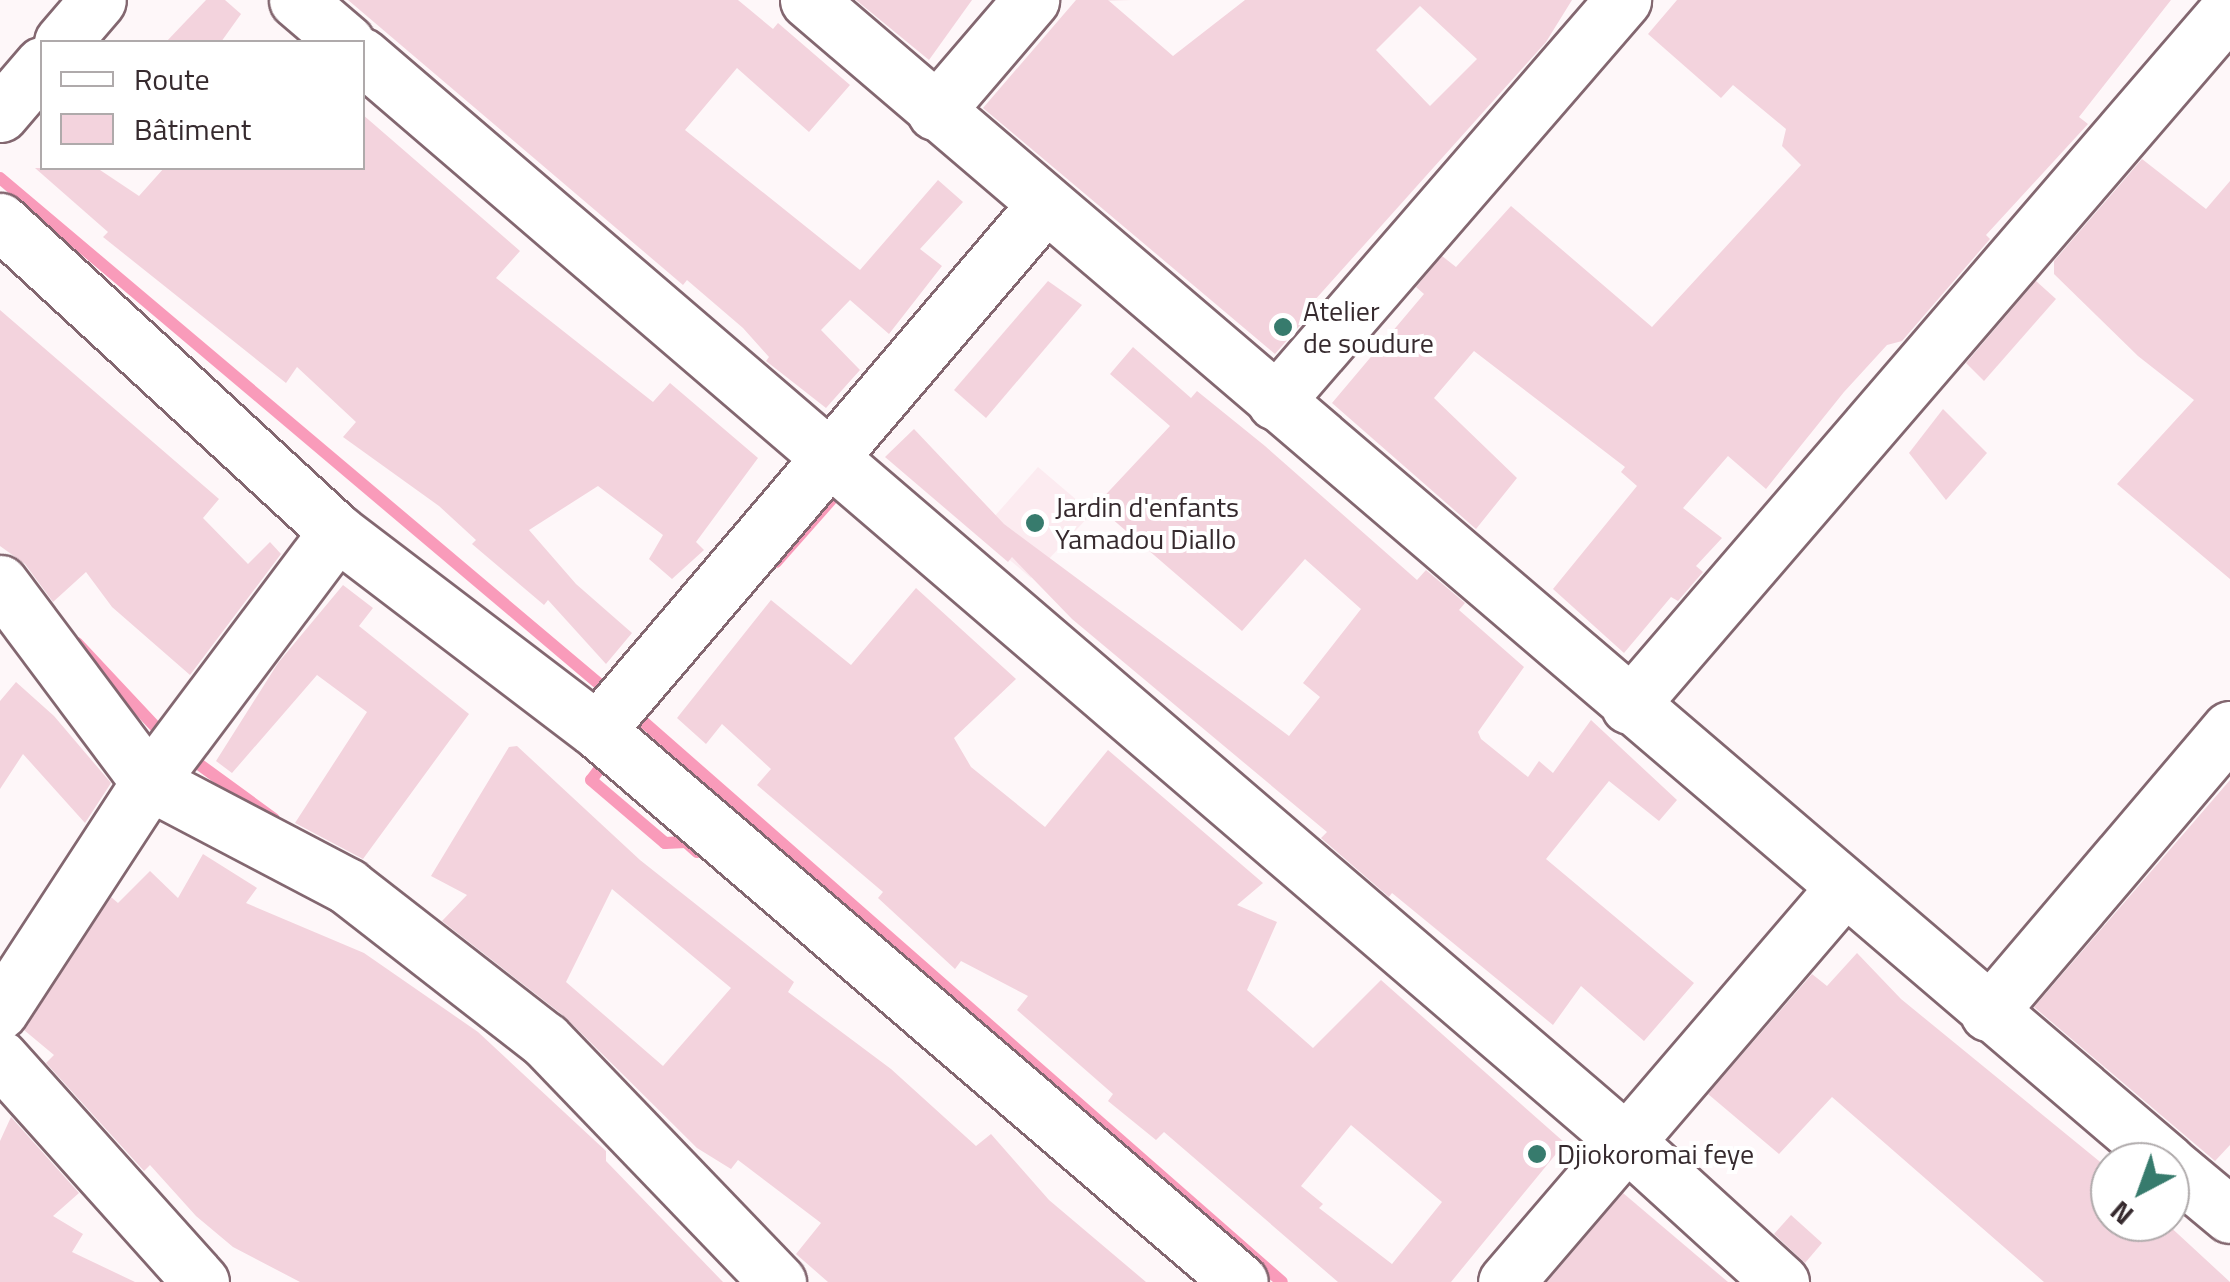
<!DOCTYPE html>
<html>
<head>
<meta charset="utf-8">
<style>
	body { margin:0 }
	#map { position:relative; width:2230px; height:1282px; overflow:hidden; background:#fef7f9; font-family:"Titillium Web",sans-serif }
	div>[style] { position:absolute }
	[style*='--x'] { left:calc(var(--x)*1px); top:calc(var(--y)*1px); width:calc(var(--w)*1px); rotate:calc(var(--a)*1deg) }
	.built>* { inset:0; background:#fcebf0 }
	.stream>* { height:12px; margin:-6px; padding:0 6px; transform-origin:6px; border-radius:6px; background:#f99bba }
	.building>* { inset:0; background:#f3d3dd }
	.roads { filter:drop-shadow(2px 0 #836770) drop-shadow(-2px 0 #836770) drop-shadow(0 2px #836770) drop-shadow(0 -2px #836770) }
	.minor>* { height:55px; margin:-27.5px; padding:0 27.5px; transform-origin:27.5px; border-radius:27.5px; background:#fff }
	.dots>* { width:28px; height:28px; translate:-50% -50%; box-sizing:border-box; border:5px solid #fff; border-radius:50% }
	span { translate:-50% -50%; white-space:nowrap; text-align:center; line-height:1.15; -webkit-text-stroke:8px #fff; paint-order:stroke }
	.poi-label { font-size:28px; color:#362a2e }
	.left { translate:0 -50%; text-align:left }
	.legend { position:absolute; left:40px; top:40px; width:325px; height:130px; box-sizing:border-box; background:#fff; border:2px solid #afaaab; margin:0; padding:12px 18px; list-style:none; font-size:30px; color:#362a2e }
	.legend li { display:flex; align-items:center; gap:20px; height:50px }
	.legend b { width:50px; border:2px solid #afaaab }
	.north { position:absolute; left:2090px; top:1142px; width:100px; height:100px; box-sizing:border-box; background:#fff; border:2px solid #afaaab; border-radius:50%; rotate:221deg; font-size:28px; font-weight:700; line-height:40px; text-align:center; color:#362a2e }
	.north::after { content:''; display:block; margin:auto; width:35px; height:45px; background:#377b6d; clip-path:polygon(50% 0,100% 100%,50% 72%,0 100%) }
</style>
</head>
<body>
<div id="map">
	<div class="built">
		<i style="clip-path:polygon(1038px 467px,1092px 513px,1031px 578px,979px 534px)"></i>
	</div>
	<div class="stream">
		<i style="--x:0;--y:178;--w:800;--a:40.18"></i>
		<i style="--x:776;--y:562;--w:94;--a:-48.5"></i>
		<i style="--x:77;--y:643;--w:130;--a:46.9"></i>
		<i style="--x:630;--y:710;--w:867;--a:41.26"></i>
		<i style="--x:185;--y:754;--w:110;--a:36.1"></i>
		<i style="--x:610;--y:755;--w:31;--a:127"></i>
		<i style="--x:591;--y:780;--w:97;--a:40.4"></i>
		<i style="--x:665;--y:843;--w:21;--a:-3"></i>
		<i style="--x:686;--y:842;--w:15;--a:42"></i>
	</div>
	<div class="building">
		<i style="clip-path:polygon(206px 0,225px 0,241px 14px,221px 42px,166px 42px)"></i>
		<i style="clip-path:polygon(348px 0,738px 0,773px 29px,778px 23px,850px 85px,809px 132px,737px 68px,685px 130px,860px 270px,938px 180px,963px 202px,920px 249px,942px 266px,889px 334px,850px 300px,821px 330px,860px 370px,826px 408px,766px 361px,769px 357px,743px 328px,687px 280px,683px 285px)"></i>
		<i style="clip-path:polygon(856px 0,972px 0,929px 60px)"></i>
		<i style="clip-path:polygon(evenodd,1076px 0,1108px 0,1173px 56px,1245px 0,1572px 0,1546px 42px,1305px 311px,1309px 315px,1275px 354px,983px 108px,1076px 0,1420px 6px,1477px 59px,1430px 106px,1376px 50px,1420px 6px)"></i>
		<i style="clip-path:polygon(1677px 0,2171px 0,2079px 117px,2088px 124px,1986px 235px,1990px 239px,1902px 341px,1887px 345px,1844px 392px,1766px 489px,1728px 456px,1683px 508px,1722px 538px,1696px 566px,1703px 572px,1678px 601px,1671px 597px,1624px 653px,1553px 589px,1637px 486px,1621px 472px,1625px 467px,1474px 351px,1434px 398px,1517px 478px,1476px 529px,1332px 403px,1424px 294px,1416px 287px,1442px 256px,1456px 267px,1511px 206px,1652px 327px,1801px 165px,1782px 146px,1786px 129px,1733px 85px,1721px 98px,1648px 34px)"></i>
		<i style="clip-path:polygon(362px 114px,520px 251px,496px 278px,653px 402px,670px 383px,758px 458px,696px 542px,704px 550px,672px 579px,649px 559px,663px 535px,598px 486px,529px 530px,576px 584px,632px 633px,606px 664px,548px 600px,544px 605px,472px 544px,476px 540px,439px 506px,343px 437px,356px 422px,297px 367px,286px 383px,103px 237px,108px 232px,35px 168px,97px 168px,139px 196px,164px 168px,362px 168px)"></i>
		<i style="clip-path:polygon(2142px 159px,2206px 209px,2230px 181px,2230px 579px,2117px 484px,2194px 400px,2138px 356px,2054px 274px,2054px 261px)"></i>
		<i style="clip-path:polygon(1048px 281px,1082px 305px,986px 418px,954px 390px)"></i>
		<i style="clip-path:polygon(2036px 281px,2056px 299px,1984px 381px,1966px 363px)"></i>
		<i style="clip-path:polygon(0 310px,219px 499px,203px 518px,248px 564px,270px 542px,281px 554px,190px 675px,112px 607px,86px 572px,53px 602px,25px 564px,0 546px)"></i>
		<i style="clip-path:polygon(1133px 347px,1191px 398px,1197px 391px,1265px 446px,1417px 580px,1426px 570px,1465px 603px,1459px 610px,1524px 667px,1478px 732px,1481px 739px,1528px 777px,1539px 761px,1553px 773px,1591px 720px,1677px 800px,1659px 821px,1609px 781px,1546px 859px,1694px 983px,1644px 1041px,1581px 986px,1553px 1025px,1392px 893px,1389px 897px,1321px 838px,1327px 832px,1072px 619px,1012px 557px,1008px 562px,885px 457px,914px 429px,1004px 524px,1289px 736px,1320px 697px,1303px 683px,1361px 609px,1305px 559px,1242px 631px,1096px 505px,1170px 426px,1110px 374px)"></i>
		<i style="clip-path:polygon(1943px 409px,1987px 453px,1946px 500px,1909px 453px)"></i>
		<i style="clip-path:polygon(343px 585px,373px 608px,359px 626px,469px 714px,363px 859px,295px 823px,367px 712px,317px 675px,232px 773px,216px 761px,278px 663px)"></i>
		<i style="clip-path:polygon(evenodd,916px 588px,1016px 679px,954px 738px,971px 767px,1045px 827px,1108px 750px,1263px 883px,1237px 905px,1277px 922px,1247px 990px,1313px 1048px,1381px 980px,1565px 1143px,1451px 1282px,1338px 1282px,1164px 1132px,1156px 1140px,1108px 1101px,1113px 1094px,1017px 1010px,1028px 996px,961px 961px,955px 969px,878px 898px,883px 892px,757px 785px,771px 769px,722px 724px,706px 744px,677px 718px,771px 600px,851px 665px,916px 588px,1351px 1125px,1442px 1202px,1392px 1264px,1319px 1208px,1323px 1204px,1301px 1186px,1351px 1125px)"></i>
		<i style="clip-path:polygon(16px 682px,54px 716px,111px 783px,85px 823px,23px 754px,0 789px,0 701px)"></i>
		<i style="clip-path:polygon(evenodd,517px 746px,640px 860px,794px 982px,788px 992px,891px 1069px,976px 1146px,991px 1134px,1049px 1200px,1146px 1282px,828px 1282px,796px 1254px,821px 1223px,738px 1160px,731px 1169px,697px 1148px,564px 1016px,442px 921px,467px 895px,431px 876px,509px 747px,517px 746px,612px 889px,731px 988px,663px 1066px,566px 982px,612px 889px)"></i>
		<i style="clip-path:polygon(2230px 780px,2230px 1145px,2215px 1161px,2034px 1007px)"></i>
		<i style="clip-path:polygon(203px 854px,257px 888px,246px 903px,364px 953px,478px 1032px,606px 1151px,606px 1161px,723px 1282px,300px 1282px,233px 1247px,196px 1216px,150px 1165px,144px 1171px,46px 1063px,54px 1055px,24px 1030px,111px 897px,118px 903px,150px 871px,178px 898px)"></i>
		<i style="clip-path:polygon(1857px 953px,1901px 999px,2110px 1170px,2110px 1222px,2165px 1222px,2230px 1282px,2044px 1282px,1832px 1097px,1779px 1154px,1708px 1094px,1812px 974px,1827px 986px)"></i>
		<i style="clip-path:polygon(11px 1117px,79px 1193px,53px 1216px,83px 1234px,72px 1252px,135px 1282px,0 1282px,0 1141px)"></i>
		<i style="clip-path:polygon(1623px 1193px,1728px 1282px,1547px 1282px)"></i>
		<i style="clip-path:polygon(1791px 1215px,1822px 1243px,1805px 1263px,1774px 1234px)"></i>
	</div>
	<div class="roads">
		<div class="minor">
			<i style="--x:297;--y:0;--w:65;--a:40.6"></i>
			<i style="--x:808;--y:0;--w:1788;--a:40.53"></i>
			<i style="--x:62;--y:42;--w:55;--a:-49.4"></i>
			<i style="--x:362;--y:56;--w:1669;--a:40.65"></i>
			<i style="--x:1628;--y:1143;--w:207;--a:42.3"></i>
			<i style="--x:935;--y:112;--w:148;--a:-49.4"></i>
			<i style="--x:0;--y:114;--w:65;--a:-49.4"></i>
			<i style="--x:0;--y:221;--w:459;--a:42.7"></i>
			<i style="--x:337;--y:532;--w:327;--a:37.3"></i>
			<i style="--x:597;--y:730;--w:847;--a:40.65"></i>
			<i style="--x:1275;--y:402;--w:532;--a:-49.12"></i>
			<i style="--x:0;--y:583;--w:249;--a:53.2"></i>
			<i style="--x:149;--y:782;--w:224;--a:27.7"></i>
			<i style="--x:347;--y:886;--w:251;--a:37.9"></i>
			<i style="--x:545;--y:1040;--w:336;--a:46.1"></i>
			<i style="--x:1629;--y:706;--w:921;--a:-49.27"></i>
			<i style="--x:597;--y:730;--w:689;--a:-49.53"></i>
			<i style="--x:0;--y:1011;--w:273;--a:-56.9"></i>
			<i style="--x:149;--y:782;--w:313;--a:-53.1"></i>
			<i style="--x:1988;--y:1013;--w:373;--a:-49.6"></i>
			<i style="--x:0;--y:1058;--w:301;--a:48.1"></i>
			<i style="--x:2170;--y:1165;--w:78;--a:39.8"></i>
			<i style="--x:1506;--y:1282;--w:518;--a:-49.39"></i>
		</div>
	</div>
	<div class="dots">
		<i style="left:1283px;top:327px;background:#377b6d"></i>
		<i style="left:1035px;top:523px;background:#377b6d"></i>
		<i style="left:1537px;top:1154px;background:#377b6d"></i>
	</div>
	<div class="poi-label">
		<span class="left" style="left:1303px;top:327px">Atelier<br>de soudure</span>
		<span class="left" style="left:1055px;top:523px">Jardin d'enfants<br>Yamadou Diallo</span>
		<span class="left" style="left:1557px;top:1154px">Djiokoromai feye</span>
	</div>
	<ul class="legend">
	<li><b style="height:12px;background:#fff"></b>Route</li>
	<li><b style="height:28px;background:#f3d3dd"></b>Bâtiment</li>
	</ul>
	<div class="north">N</div>
</div>
</body>
</html>
